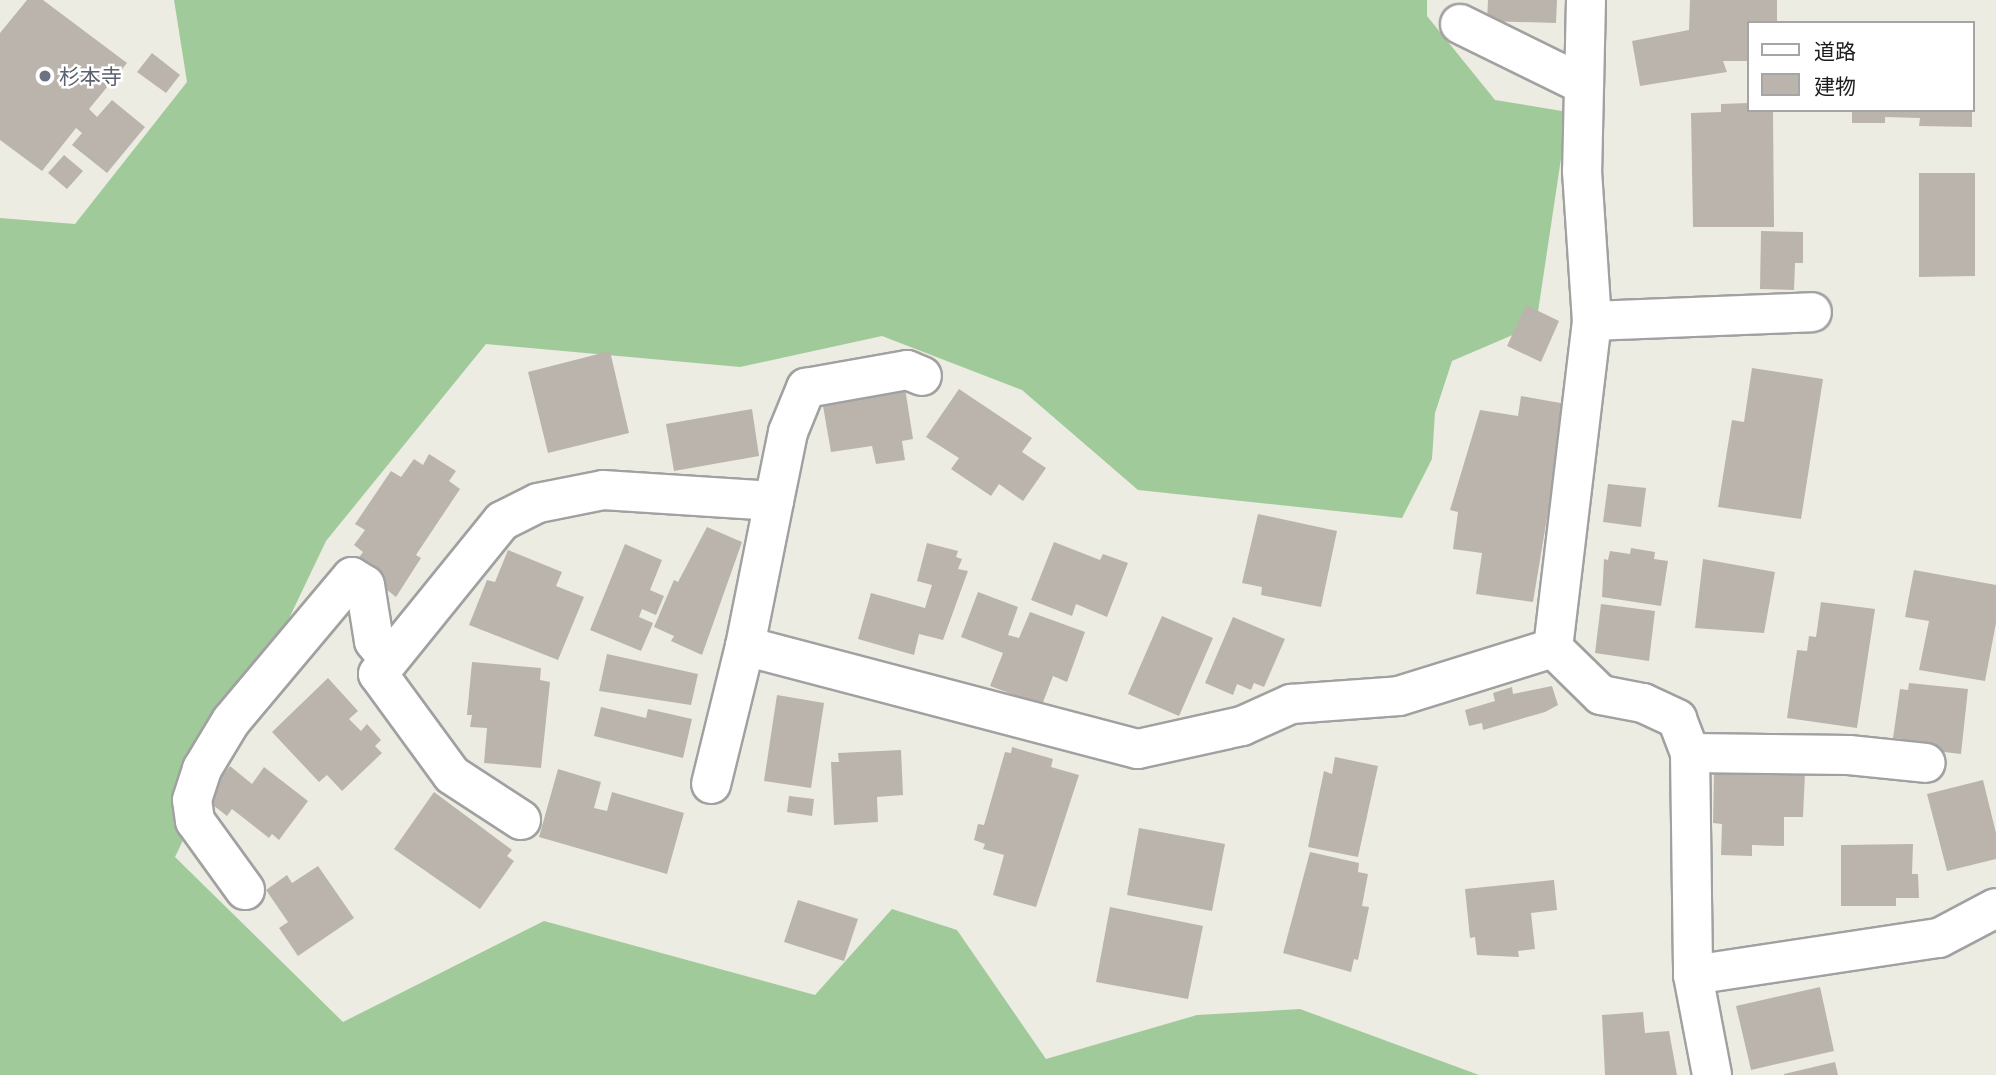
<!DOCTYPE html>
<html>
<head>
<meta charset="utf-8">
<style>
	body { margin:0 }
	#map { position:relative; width:1996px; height:1075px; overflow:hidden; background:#edece3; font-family:Lato,"Noto Sans JP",sans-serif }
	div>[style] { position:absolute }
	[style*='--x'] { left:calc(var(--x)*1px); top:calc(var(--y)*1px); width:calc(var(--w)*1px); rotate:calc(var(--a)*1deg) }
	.forest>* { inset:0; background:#a1ca9b }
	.building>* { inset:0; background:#bab4ad }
	.roads { filter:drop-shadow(2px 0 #a1a1a1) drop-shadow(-2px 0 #a1a1a1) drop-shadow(0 2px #a1a1a1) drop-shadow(0 -2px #a1a1a1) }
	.minor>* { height:38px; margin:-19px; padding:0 19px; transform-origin:19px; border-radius:19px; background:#fff }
	.dots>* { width:19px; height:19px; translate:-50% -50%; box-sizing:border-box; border:4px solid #fff; border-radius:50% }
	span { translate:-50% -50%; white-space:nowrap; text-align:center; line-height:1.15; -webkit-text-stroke:5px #fff; paint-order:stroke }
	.worship-label { font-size:21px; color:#5b616d }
	.left { translate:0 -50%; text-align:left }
	.legend { position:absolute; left:1747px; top:21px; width:228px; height:91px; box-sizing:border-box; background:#fff; border:2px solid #a5a5a5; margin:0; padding:9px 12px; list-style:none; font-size:21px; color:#1d1d1d }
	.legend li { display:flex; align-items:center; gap:14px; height:35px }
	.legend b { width:35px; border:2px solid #a5a5a5 }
</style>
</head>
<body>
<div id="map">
	<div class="forest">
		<i style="clip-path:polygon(174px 0,1427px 0,1427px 16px,1495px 100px,1568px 112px,1536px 325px,1452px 361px,1435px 413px,1432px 459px,1402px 518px,1138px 490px,1022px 390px,882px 336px,740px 367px,486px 344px,326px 541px,175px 857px,343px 1022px,544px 921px,815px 995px,892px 909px,957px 930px,1046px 1059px,1197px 1015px,1300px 1009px,1479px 1075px,0 1075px,0 218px,75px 224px,187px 82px)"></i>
	</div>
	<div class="building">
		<i style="clip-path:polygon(27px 0,43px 0,127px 63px,89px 109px,97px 117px,112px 100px,145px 127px,107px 173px,72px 145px,82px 133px,76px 128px,42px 171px,0 140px,0 33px)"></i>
		<i style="clip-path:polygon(1488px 0,1557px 0,1556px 23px,1487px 21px)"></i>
		<i style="clip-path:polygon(1690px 0,1777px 0,1777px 23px,1749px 23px,1749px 61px,1723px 61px,1727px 72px,1640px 86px,1632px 41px,1689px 30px)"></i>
		<i style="clip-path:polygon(152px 53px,180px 75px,166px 93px,137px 72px)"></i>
		<i style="clip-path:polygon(1749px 103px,1749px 110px,1773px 110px,1774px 227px,1693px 227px,1691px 113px,1721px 112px,1721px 104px)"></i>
		<i style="clip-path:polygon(1852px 110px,1972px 110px,1972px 127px,1919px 126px,1920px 118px,1885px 117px,1885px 123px,1852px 123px)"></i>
		<i style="clip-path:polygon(64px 155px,83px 171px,67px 189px,48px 173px)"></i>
		<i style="clip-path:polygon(1919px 173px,1975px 173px,1975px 276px,1919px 277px)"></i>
		<i style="clip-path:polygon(1761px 231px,1803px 232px,1803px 263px,1795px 263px,1794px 290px,1760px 289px)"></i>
		<i style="clip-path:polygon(1526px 305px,1559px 321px,1541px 362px,1507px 346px)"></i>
		<i style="clip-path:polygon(610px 351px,629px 433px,548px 453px,528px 372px)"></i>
		<i style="clip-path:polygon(1752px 368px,1823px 379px,1801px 519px,1718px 507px,1732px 420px,1744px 422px)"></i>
		<i style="clip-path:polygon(905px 388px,913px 439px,902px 441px,905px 460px,876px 464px,872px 446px,831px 452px,823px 406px)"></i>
		<i style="clip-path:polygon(959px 389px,1032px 438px,1022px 452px,1046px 468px,1023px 501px,999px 484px,991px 496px,951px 469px,959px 458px,926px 437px)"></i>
		<i style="clip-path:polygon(1521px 396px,1566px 404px,1533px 602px,1476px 594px,1482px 553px,1453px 549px,1458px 512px,1450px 510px,1480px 410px,1518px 416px)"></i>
		<i style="clip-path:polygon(752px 409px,759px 456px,674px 471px,666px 424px)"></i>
		<i style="clip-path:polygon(429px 454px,456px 471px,449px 481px,460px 489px,416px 555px,421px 558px,396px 597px,354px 564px,363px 552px,354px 545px,365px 530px,355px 524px,391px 471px,401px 477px,414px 459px,423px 465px)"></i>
		<i style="clip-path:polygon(1608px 484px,1646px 488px,1641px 527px,1603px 522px)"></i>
		<i style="clip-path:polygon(1258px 514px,1337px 531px,1321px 607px,1261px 595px,1262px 587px,1242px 583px)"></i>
		<i style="clip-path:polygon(707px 527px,742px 542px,702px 655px,671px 641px,674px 636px,654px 627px,674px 580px,678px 582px)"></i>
		<i style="clip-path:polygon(1054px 542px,1100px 560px,1103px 554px,1128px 563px,1107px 617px,1076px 604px,1072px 616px,1031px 600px)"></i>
		<i style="clip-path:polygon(927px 543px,958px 551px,956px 557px,962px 559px,958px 569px,968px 571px,943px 640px,919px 634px,914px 655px,858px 639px,871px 593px,925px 608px,932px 585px,917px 581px)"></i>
		<i style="clip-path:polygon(625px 544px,662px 560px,650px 590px,664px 596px,656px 615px,642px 609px,639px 617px,653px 623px,641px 651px,590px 630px)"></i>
		<i style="clip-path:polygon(1631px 548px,1655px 552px,1654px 559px,1668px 561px,1661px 606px,1602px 597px,1604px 559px,1608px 560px,1610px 551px,1630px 554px)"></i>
		<i style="clip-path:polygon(508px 550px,562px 572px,556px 586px,584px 597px,558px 660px,469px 625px,487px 580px,495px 582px)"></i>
		<i style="clip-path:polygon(1703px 559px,1775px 572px,1764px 633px,1695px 628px)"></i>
		<i style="clip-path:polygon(1914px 570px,1996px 585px,1996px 623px,1985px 681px,1919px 670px,1929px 621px,1905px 617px)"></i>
		<i style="clip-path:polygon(978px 592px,1018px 607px,1008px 635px,1019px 638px,1030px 612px,1085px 632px,1067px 682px,1053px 676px,1042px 705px,990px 686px,1003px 653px,961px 637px)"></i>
		<i style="clip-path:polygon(1821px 602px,1875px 609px,1857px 728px,1787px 718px,1797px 650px,1807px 651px,1809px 636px,1816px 637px)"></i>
		<i style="clip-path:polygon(1601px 604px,1655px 611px,1649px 661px,1595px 653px)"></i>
		<i style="clip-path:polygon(1162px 616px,1213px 638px,1179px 716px,1128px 694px)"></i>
		<i style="clip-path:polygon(1233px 617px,1285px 639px,1264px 687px,1254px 683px,1251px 690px,1237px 684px,1233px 695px,1205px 683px)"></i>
		<i style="clip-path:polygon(607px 654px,698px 674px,691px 705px,599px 691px)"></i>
		<i style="clip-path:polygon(472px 662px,541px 668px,540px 680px,550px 682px,541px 768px,484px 763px,487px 728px,470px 727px,472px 715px,467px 715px)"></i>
		<i style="clip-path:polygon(328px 678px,358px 711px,349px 719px,361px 731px,367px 724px,381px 740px,375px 746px,382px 753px,342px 791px,327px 775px,319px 782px,272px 732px)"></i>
		<i style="clip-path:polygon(1909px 683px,1968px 689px,1961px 754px,1901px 747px,1902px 739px,1893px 738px,1900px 689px,1908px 690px)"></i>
		<i style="clip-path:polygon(1552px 686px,1558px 705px,1545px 712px,1483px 730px,1482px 723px,1469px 726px,1465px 710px,1495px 701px,1493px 693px,1512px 687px,1513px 694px)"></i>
		<i style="clip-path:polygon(777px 695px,824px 703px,811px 788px,764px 781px)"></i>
		<i style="clip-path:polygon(601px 707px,646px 718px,648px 709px,692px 719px,683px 758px,594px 736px)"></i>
		<i style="clip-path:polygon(1012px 747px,1053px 759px,1051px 767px,1079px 775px,1036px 907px,993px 895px,1004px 855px,983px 849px,985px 844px,974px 840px,978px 824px,984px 825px,1005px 752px,1011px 753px)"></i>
		<i style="clip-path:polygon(901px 750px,903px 795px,877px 797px,878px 822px,834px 825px,831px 762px,839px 762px,838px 753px)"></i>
		<i style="clip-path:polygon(1335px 757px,1378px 766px,1358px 857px,1308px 847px,1324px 771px,1332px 774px)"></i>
		<i style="clip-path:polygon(230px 766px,252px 784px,264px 767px,308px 801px,279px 840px,272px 834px,269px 838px,232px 809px,227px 816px,204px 798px)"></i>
		<i style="clip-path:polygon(558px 769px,601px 782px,594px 808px,607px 811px,612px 792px,684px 813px,667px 874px,539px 837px)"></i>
		<i style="clip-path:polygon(1714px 772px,1805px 773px,1803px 817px,1784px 817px,1784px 846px,1752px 845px,1752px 856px,1721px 855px,1722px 824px,1713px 823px)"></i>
		<i style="clip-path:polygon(1983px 780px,1996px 833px,1996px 859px,1947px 871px,1927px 794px)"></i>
		<i style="clip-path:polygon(434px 792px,512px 850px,507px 856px,514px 861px,480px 909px,394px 849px)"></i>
		<i style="clip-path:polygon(789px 796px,814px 799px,812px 816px,787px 812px)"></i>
		<i style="clip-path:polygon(1139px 828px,1225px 844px,1212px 911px,1127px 895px)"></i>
		<i style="clip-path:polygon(1913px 844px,1912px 874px,1918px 874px,1919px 898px,1896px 898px,1896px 906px,1841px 906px,1841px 845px)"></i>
		<i style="clip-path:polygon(1310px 852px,1359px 863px,1358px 872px,1368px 874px,1362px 906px,1369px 907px,1358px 960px,1354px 959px,1351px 972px,1283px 953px)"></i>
		<i style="clip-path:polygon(318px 866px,354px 918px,298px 956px,279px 928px,288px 922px,266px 890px,287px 875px,292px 883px)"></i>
		<i style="clip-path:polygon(1554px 880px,1557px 910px,1531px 913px,1535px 949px,1518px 951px,1519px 957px,1477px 955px,1475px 937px,1470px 938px,1465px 889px)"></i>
		<i style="clip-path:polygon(798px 900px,858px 919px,844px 961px,784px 942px)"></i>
		<i style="clip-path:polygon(1110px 907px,1203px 926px,1188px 999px,1096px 982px)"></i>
		<i style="clip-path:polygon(1820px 987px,1834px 1051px,1751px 1070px,1736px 1006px)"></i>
		<i style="clip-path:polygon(1643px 1012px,1645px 1033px,1669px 1031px,1677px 1075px,1605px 1075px,1602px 1015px)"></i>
		<i style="clip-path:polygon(1835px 1062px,1838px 1075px,1784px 1075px,1784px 1074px)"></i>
	</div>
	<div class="roads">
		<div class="minor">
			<i style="--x:1586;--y:0;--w:171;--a:91.3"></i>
			<i style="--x:1582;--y:171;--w:150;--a:86.2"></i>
			<i style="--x:1592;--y:321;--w:329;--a:96.8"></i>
			<i style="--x:1553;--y:648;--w:67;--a:44.4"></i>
			<i style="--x:1601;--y:695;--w:43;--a:10.8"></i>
			<i style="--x:1643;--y:703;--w:38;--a:25"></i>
			<i style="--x:1677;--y:719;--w:36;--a:69"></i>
			<i style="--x:1690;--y:753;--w:222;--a:89.2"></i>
			<i style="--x:1693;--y:975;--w:102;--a:79.2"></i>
			<i style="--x:1460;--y:24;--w:138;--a:26.2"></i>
			<i style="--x:1592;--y:321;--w:220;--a:-2.3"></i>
			<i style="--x:774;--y:501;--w:70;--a:-78.5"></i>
			<i style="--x:788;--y:432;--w:48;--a:-67.8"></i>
			<i style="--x:806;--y:388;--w:103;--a:-10.1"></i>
			<i style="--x:907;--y:370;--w:16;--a:22"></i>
			<i style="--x:745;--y:646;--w:406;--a:14.7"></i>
			<i style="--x:1138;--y:749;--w:107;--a:-12.5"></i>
			<i style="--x:1242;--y:726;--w:54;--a:-24.2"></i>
			<i style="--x:1291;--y:704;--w:108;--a:-4.2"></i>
			<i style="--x:1399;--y:696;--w:161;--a:-17.3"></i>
			<i style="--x:1690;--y:753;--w:159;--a:0.7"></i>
			<i style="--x:1849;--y:755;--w:77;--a:5.9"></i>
			<i style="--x:521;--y:820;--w:82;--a:-146.9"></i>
			<i style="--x:452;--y:775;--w:125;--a:-126.2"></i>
			<i style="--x:378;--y:674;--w:197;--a:-51"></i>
			<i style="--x:502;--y:521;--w:40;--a:-26.6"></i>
			<i style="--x:538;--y:503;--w:66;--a:-11.3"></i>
			<i style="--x:603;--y:490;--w:171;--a:3.7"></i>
			<i style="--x:774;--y:501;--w:148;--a:101.3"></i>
			<i style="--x:745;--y:646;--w:142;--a:103.8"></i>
			<i style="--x:245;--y:890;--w:85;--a:-125.9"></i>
			<i style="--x:195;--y:821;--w:21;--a:-98"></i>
			<i style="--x:192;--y:800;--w:33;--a:-72"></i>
			<i style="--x:202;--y:769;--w:56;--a:-58.9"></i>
			<i style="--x:231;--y:721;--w:188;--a:-50"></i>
			<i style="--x:352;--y:577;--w:15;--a:32"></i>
			<i style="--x:365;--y:585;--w:57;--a:80.9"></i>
			<i style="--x:374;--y:641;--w:24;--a:52"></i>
			<i style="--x:1693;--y:975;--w:249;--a:-8.6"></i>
			<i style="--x:1939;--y:938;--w:64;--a:-27.8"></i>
		</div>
	</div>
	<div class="dots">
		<i style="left:45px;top:76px;background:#6b7280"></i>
	</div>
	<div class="worship-label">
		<span class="left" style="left:59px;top:76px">杉本寺</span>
	</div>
	<ul class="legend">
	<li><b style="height:9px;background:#fff"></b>道路</li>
	<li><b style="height:19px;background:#bab4ad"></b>建物</li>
	</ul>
</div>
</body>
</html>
